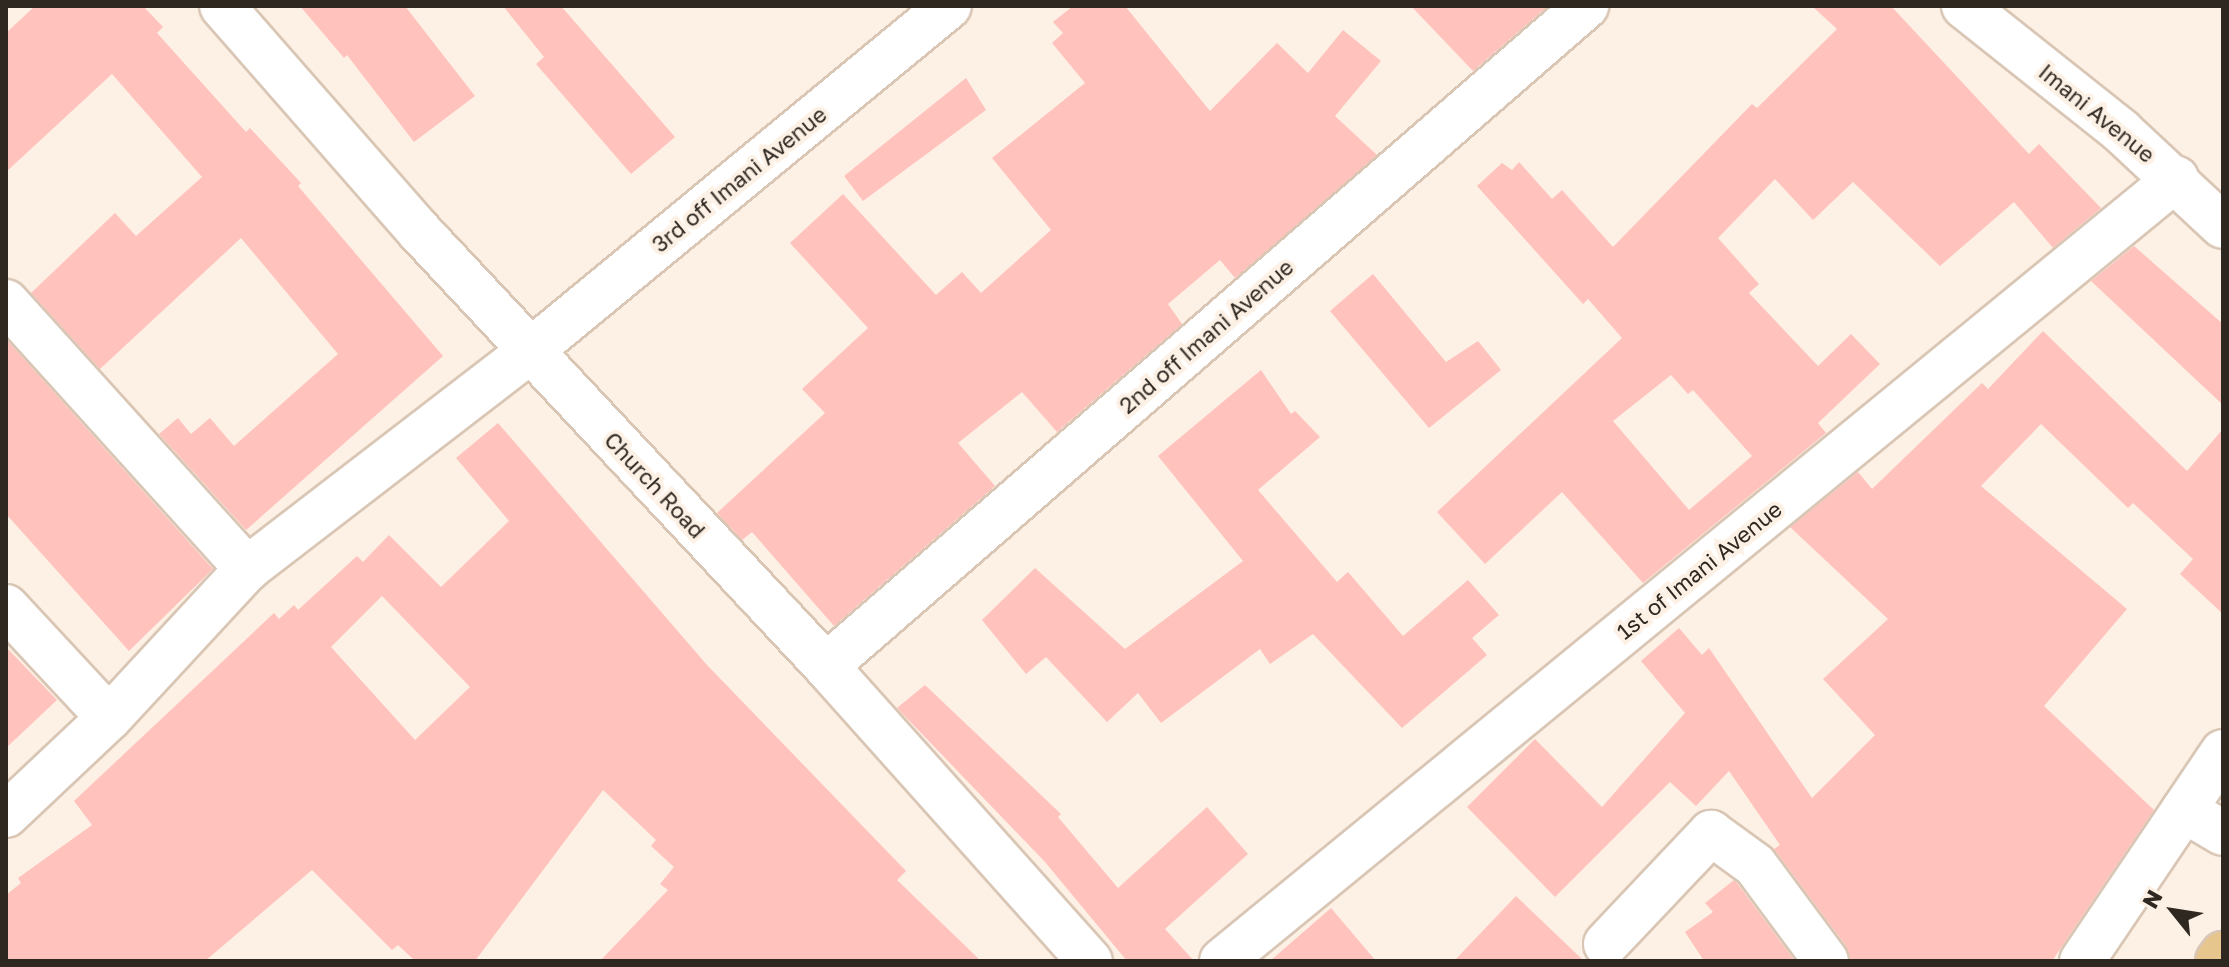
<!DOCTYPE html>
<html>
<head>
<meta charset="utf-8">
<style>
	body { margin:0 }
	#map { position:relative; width:2229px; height:967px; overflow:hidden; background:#fdf1e6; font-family:"Golos Text",sans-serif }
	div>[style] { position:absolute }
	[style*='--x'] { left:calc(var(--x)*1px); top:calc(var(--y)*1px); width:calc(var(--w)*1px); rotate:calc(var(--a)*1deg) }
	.building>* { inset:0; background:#ffc2bc }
	.roads { filter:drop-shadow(2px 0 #d9c6b5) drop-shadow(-2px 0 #d9c6b5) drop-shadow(0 2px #d9c6b5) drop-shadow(0 -2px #d9c6b5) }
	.minor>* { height:44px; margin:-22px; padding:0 22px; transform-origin:22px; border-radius:22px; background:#fff }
	.trunk>* { height:44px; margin:-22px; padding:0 22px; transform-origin:22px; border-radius:22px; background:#e6c68c }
	span { translate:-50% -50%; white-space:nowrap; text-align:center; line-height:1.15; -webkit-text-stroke:8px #fdf1e6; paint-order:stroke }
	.street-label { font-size:22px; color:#2f2821 }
	.frame { position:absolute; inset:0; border:8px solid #2f2821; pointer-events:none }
	.north { position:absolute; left:2133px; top:871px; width:80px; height:80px; -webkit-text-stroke:6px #fdf1e6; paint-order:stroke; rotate:300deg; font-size:22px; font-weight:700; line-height:32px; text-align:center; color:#2f2821 }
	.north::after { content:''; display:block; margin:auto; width:28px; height:36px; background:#2f2821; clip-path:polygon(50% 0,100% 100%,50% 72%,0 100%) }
</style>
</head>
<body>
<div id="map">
	<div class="building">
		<i style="clip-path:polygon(35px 6px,143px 6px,163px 27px,157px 33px,246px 132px,250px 128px,301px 183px,298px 186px,443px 356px,246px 530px,159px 434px,178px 418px,191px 434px,210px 418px,234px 446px,338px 354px,241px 238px,100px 369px,31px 293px,115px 213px,136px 236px,202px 177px,112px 74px,6px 172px,6px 33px)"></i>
		<i style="clip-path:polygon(300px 6px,405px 6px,475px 96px,414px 142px,347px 55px,344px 58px)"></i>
		<i style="clip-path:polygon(503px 6px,561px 6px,675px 137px,631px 174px,536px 64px,544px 57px)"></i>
		<i style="clip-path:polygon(1073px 6px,1125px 6px,1210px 111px,1277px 43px,1308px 73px,1343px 30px,1381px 61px,1335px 116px,1377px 155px,1235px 278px,1220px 260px,1168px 304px,1182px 324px,1057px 432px,1022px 392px,958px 443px,995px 486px,834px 626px,752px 532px,742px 540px,717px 513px,825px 413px,802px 389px,868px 328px,790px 243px,843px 194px,936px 295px,962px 272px,981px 293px,1051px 230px,992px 158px,1085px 83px,1052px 43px,1063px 33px,1053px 22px)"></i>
		<i style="clip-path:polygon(1411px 6px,1548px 6px,1473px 71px)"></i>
		<i style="clip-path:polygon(evenodd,1812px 6px,1891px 6px,2029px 154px,2039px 144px,2101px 208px,2053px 248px,2014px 202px,1940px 266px,1853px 182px,1813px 220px,1775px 179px,1718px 238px,1759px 284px,1749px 293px,1818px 366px,1851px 334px,1880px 364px,1818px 423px,1826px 433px,1643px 583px,1562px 492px,1485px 564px,1437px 512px,1622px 338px,1588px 299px,1583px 304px,1477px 186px,1502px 163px,1512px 170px,1519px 162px,1552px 199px,1562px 190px,1613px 247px,1752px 104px,1757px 108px,1837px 29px,1812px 6px,1671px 375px,1688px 394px,1693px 390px,1752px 456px,1689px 510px,1613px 421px,1671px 375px)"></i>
		<i style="clip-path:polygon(966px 78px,986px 110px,863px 201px,844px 176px)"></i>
		<i style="clip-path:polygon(2134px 246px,2223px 324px,2223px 405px,2091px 281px)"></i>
		<i style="clip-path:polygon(1373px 274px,1446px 362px,1478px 341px,1501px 370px,1429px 428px,1330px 311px)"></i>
		<i style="clip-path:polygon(2043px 331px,2187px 471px,2223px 429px,2223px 614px,2180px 574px,2193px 559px,2133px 503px,2128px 508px,2041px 424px,1981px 486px,2127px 609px,2044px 706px,2154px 810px,2052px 961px,1851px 961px,1846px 946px,1774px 849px,1780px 845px,1729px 771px,1696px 806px,1670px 782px,1555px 897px,1467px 807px,1535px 739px,1602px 807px,1685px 713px,1641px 661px,1679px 628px,1702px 655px,1709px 648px,1812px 798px,1875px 735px,1823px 679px,1888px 619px,1790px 527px,1858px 472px,1872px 489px,1982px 383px,1988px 389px)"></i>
		<i style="clip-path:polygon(6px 339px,213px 569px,129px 651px,6px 514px)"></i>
		<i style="clip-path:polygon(1261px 370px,1291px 414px,1295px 411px,1320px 437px,1258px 490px,1337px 582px,1348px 572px,1403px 636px,1468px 580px,1499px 615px,1472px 638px,1487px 655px,1402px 728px,1313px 634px,1270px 664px,1260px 649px,1161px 723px,1138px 693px,1107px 722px,1046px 657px,1026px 674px,982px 620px,1035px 568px,1125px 649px,1243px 561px,1158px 456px)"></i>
		<i style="clip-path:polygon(evenodd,498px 423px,707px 665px,906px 871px,897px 880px,981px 961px,600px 961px,668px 890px,660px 884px,674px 867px,651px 846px,656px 840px,603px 790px,475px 961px,415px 961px,398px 945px,392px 950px,312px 870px,205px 961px,6px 961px,6px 895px,21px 883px,18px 878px,92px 825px,74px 801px,274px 613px,279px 619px,294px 605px,298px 610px,357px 556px,363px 562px,389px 535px,441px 587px,509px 521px,456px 458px,498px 423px,382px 596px,470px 687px,415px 740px,331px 647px,382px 596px)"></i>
		<i style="clip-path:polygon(6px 647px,57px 700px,6px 748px)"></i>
		<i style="clip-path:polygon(925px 685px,1061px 814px,1058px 817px,1118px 888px,1207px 807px,1248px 854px,1165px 929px,1194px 961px,1127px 961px,1045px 862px,897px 708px)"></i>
		<i style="clip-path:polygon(1734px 880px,1737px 883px,1795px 961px,1704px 961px,1685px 932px,1713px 912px,1705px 903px)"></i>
		<i style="clip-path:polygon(1516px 896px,1584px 961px,1454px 961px)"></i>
		<i style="clip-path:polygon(1331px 908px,1376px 961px,1270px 961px)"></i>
	</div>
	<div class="roads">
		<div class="minor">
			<i style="--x:222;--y:6;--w:299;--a:48.8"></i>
			<i style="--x:419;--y:231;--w:596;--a:46.9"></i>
			<i style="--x:826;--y:666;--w:396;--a:48.2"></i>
			<i style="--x:1964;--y:6;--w:201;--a:38.5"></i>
			<i style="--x:2121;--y:131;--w:139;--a:43"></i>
			<i style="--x:6;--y:302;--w:360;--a:47.9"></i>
			<i style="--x:6;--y:607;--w:151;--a:47.1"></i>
			<i style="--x:826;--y:666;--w:1007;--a:-40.97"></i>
			<i style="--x:2184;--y:810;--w:45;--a:30.5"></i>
			<i style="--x:6;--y:815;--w:141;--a:-43.3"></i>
			<i style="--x:109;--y:718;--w:203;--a:-47.2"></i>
			<i style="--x:247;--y:569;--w:356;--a:-37.6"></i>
			<i style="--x:529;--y:352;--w:544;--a:-39.48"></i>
			<i style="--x:1606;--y:944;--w:153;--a:-46.6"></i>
			<i style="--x:1711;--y:833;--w:54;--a:36"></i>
			<i style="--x:1755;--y:865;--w:119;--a:53.5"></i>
			<i style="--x:1222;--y:961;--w:1234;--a:-39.34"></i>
			<i style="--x:2082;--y:961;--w:252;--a:-56"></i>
		</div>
		<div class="trunk">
			<i style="--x:2218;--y:961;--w:9;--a:-54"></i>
		</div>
	</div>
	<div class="street-label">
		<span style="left:2097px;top:113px;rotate:39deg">Imani Avenue</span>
		<span style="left:739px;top:179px;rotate:-39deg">3rd off Imani Avenue</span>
		<span style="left:1206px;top:336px;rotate:-41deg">2nd off Imani Avenue</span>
		<span style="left:655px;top:485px;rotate:47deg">Church Road</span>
		<span style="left:1699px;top:570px;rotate:-39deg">1st of Imani Avenue</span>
	</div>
	<div class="frame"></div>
	<div class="north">N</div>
</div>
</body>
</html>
